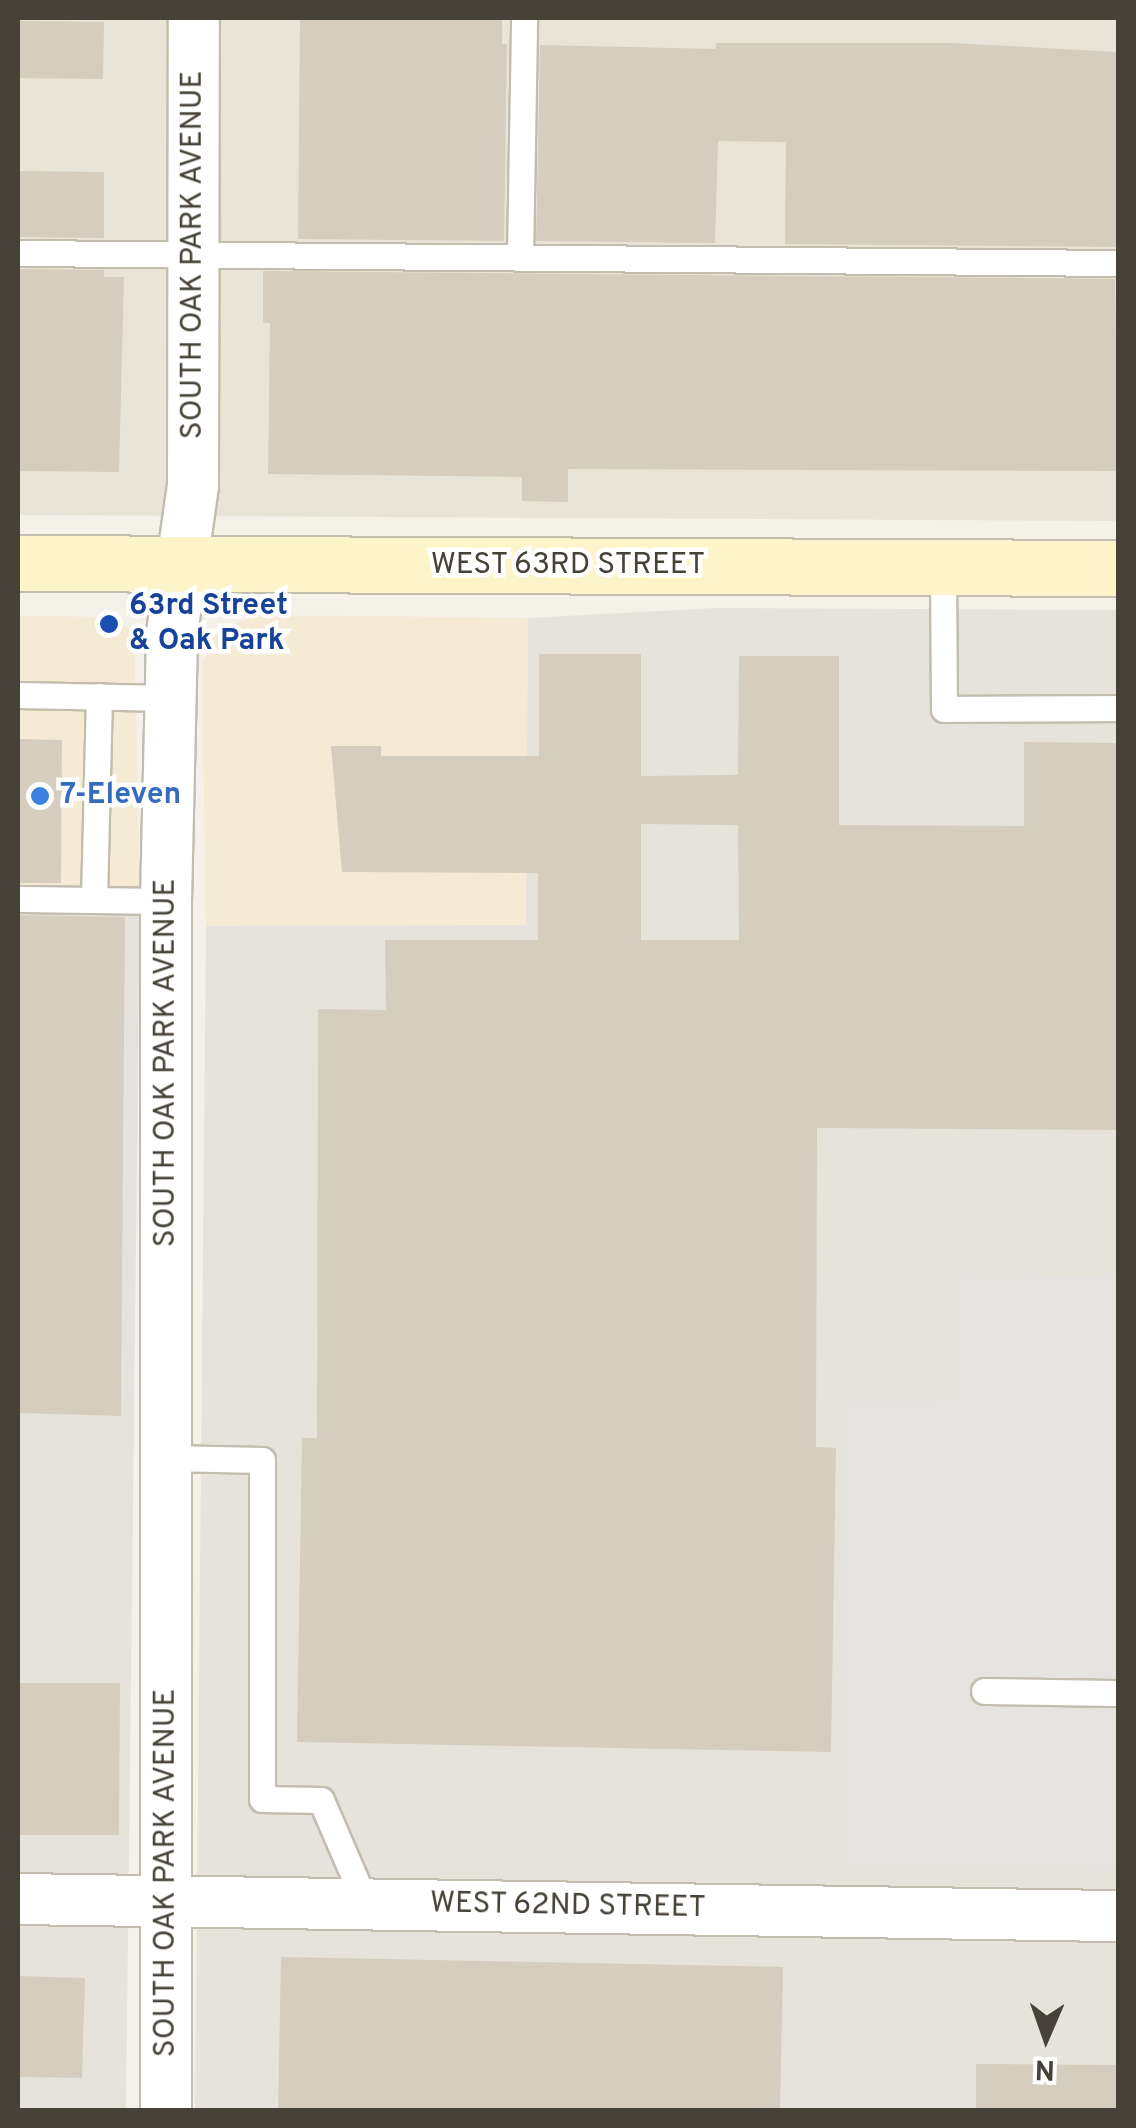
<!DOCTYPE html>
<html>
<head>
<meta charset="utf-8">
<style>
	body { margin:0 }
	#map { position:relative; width:1136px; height:2128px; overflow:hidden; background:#f4f1e8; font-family:Overpass,sans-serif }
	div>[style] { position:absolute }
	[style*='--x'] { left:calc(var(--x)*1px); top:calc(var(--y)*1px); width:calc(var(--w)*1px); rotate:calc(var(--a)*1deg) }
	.residential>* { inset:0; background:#e8e4d7 }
	.commercial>* { inset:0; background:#f5ead4 }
	.industrial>* { inset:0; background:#e6e3dd }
	.parking>* { inset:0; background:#e5e4e0 }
	.building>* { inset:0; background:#d5cebe }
	.roads { filter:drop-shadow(2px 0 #c2bdae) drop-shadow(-2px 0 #c2bdae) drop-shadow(0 2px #c2bdae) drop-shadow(0 -2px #c2bdae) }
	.service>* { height:25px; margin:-12.5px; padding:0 12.5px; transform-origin:12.5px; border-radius:12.5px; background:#fff }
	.minor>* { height:50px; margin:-25px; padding:0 25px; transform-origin:25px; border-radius:25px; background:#fff }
	.secondary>* { height:55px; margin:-27.5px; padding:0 27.5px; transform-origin:27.5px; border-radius:27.5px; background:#fdf5c9 }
	.dots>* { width:28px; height:28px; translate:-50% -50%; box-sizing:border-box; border:5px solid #fff; border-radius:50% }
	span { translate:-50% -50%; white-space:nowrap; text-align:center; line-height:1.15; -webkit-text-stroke:9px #fff; paint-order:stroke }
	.street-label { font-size:30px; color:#474237 }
	.transit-label { font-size:30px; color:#164399; font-weight:700 }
	.left { translate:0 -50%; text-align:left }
	.shop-label { font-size:30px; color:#366cbe; font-weight:700 }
	.frame { position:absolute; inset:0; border:20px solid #474237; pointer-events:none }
	.north { position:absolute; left:996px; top:1988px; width:100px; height:100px; -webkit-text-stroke:8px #fff; paint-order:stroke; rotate:182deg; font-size:28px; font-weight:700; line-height:40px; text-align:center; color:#474237 }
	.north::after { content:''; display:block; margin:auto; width:35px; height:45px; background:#474237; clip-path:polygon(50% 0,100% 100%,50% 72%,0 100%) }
</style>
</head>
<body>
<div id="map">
	<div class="residential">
		<i style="clip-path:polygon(18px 18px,1118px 18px,1118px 521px,18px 515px)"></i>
	</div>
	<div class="commercial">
		<i style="clip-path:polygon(257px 615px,528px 618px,527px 926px,206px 926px,202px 663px,218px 631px)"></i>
		<i style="clip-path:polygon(18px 616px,103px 617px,134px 631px,140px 895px,18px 893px)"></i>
	</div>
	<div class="industrial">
		<i style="clip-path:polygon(716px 608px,1118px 610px,1118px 2110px,195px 2110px,206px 926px,526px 925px,528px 618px)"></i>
		<i style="clip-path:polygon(18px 893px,140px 895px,126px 2110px,18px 2110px)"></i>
	</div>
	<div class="parking">
		<i style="clip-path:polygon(956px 1274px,1118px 1277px,1118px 1867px,841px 1864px,845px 1401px,955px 1400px)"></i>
	</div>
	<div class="building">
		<i style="clip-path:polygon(300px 18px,502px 18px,502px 44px,507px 44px,504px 241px,298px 239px)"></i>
		<i style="clip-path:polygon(18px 21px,104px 22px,103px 79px,18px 78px)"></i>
		<i style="clip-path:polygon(716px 43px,951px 43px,1118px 52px,1116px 247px,785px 244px,786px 142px,718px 141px,715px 243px,536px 241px,540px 45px,716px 49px)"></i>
		<i style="clip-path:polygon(18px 171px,104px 172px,104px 238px,18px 237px)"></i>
		<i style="clip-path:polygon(18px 269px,104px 270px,104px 277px,124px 277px,119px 472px,18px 471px)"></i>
		<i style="clip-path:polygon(263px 271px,1115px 279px,1118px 471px,568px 469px,568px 502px,522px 501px,522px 477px,268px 474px,270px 323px,263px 323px)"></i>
		<i style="clip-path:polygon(evenodd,539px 654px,641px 654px,641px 776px,738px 775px,739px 656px,839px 656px,839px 825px,1024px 826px,1024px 742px,1118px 743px,1118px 1130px,817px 1128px,816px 1447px,836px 1448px,831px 1752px,297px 1742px,302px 1438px,317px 1438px,318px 1009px,386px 1010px,385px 940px,538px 940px,538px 873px,342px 872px,331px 746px,381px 746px,381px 756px,539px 756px,539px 654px,641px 824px,738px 825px,739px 940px,641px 940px,641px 824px)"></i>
		<i style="clip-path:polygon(18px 739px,62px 740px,61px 883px,18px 883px)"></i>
		<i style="clip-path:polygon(18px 915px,125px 917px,121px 1416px,18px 1413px)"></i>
		<i style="clip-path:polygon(18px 1683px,120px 1683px,119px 1835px,18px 1835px)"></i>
		<i style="clip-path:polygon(281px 1957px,783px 1967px,780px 2110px,278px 2110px)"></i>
		<i style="clip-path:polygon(18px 1976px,85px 1978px,82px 2078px,18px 2077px)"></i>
		<i style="clip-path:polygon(976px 2064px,1118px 2065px,1118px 2110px,976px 2110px)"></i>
	</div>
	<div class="roads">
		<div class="service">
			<i style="--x:18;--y:253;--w:1100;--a:0.52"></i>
			<i style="--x:520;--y:256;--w:238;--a:-89"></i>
			<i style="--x:943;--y:567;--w:142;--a:89.6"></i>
			<i style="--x:944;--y:709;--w:174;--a:-0.3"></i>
			<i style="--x:18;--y:695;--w:152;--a:1.1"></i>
			<i style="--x:18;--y:899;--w:148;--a:0.8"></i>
			<i style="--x:94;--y:900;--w:204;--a:-88.6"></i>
			<i style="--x:167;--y:1458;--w:95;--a:1.2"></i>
			<i style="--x:262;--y:1460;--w:339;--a:90"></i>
			<i style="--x:262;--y:1799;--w:59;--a:1"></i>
			<i style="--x:321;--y:1800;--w:113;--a:66.6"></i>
			<i style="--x:984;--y:1691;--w:134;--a:0.9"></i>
		</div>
		<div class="minor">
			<i style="--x:18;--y:1899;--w:1100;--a:0.89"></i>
			<i style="--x:166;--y:2110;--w:1209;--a:-90"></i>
			<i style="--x:166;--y:901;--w:268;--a:-88.7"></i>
			<i style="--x:172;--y:633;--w:149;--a:-81.9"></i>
			<i style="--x:193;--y:485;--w:467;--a:-89.9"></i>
		</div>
		<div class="secondary">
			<i style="--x:18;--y:563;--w:1100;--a:0.26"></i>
		</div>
	</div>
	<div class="dots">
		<i style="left:109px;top:624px;background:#1a4fb4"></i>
		<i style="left:40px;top:796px;background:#3f7fe0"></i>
	</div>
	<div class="street-label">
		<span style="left:194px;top:255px;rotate:-90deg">SOUTH OAK PARK AVENUE</span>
		<span style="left:568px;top:566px">WEST 63RD STREET</span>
		<span style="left:167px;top:1063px;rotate:-90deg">SOUTH OAK PARK AVENUE</span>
		<span style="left:167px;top:1873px;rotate:-90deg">SOUTH OAK PARK AVENUE</span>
		<span style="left:568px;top:1907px;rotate:1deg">WEST 62ND STREET</span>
	</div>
	<div class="transit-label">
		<span class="left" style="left:129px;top:624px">63rd Street<br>&amp; Oak Park</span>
	</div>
	<div class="shop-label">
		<span class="left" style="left:60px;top:796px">7-Eleven</span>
	</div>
	<div class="frame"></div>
	<div class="north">N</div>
</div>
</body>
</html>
